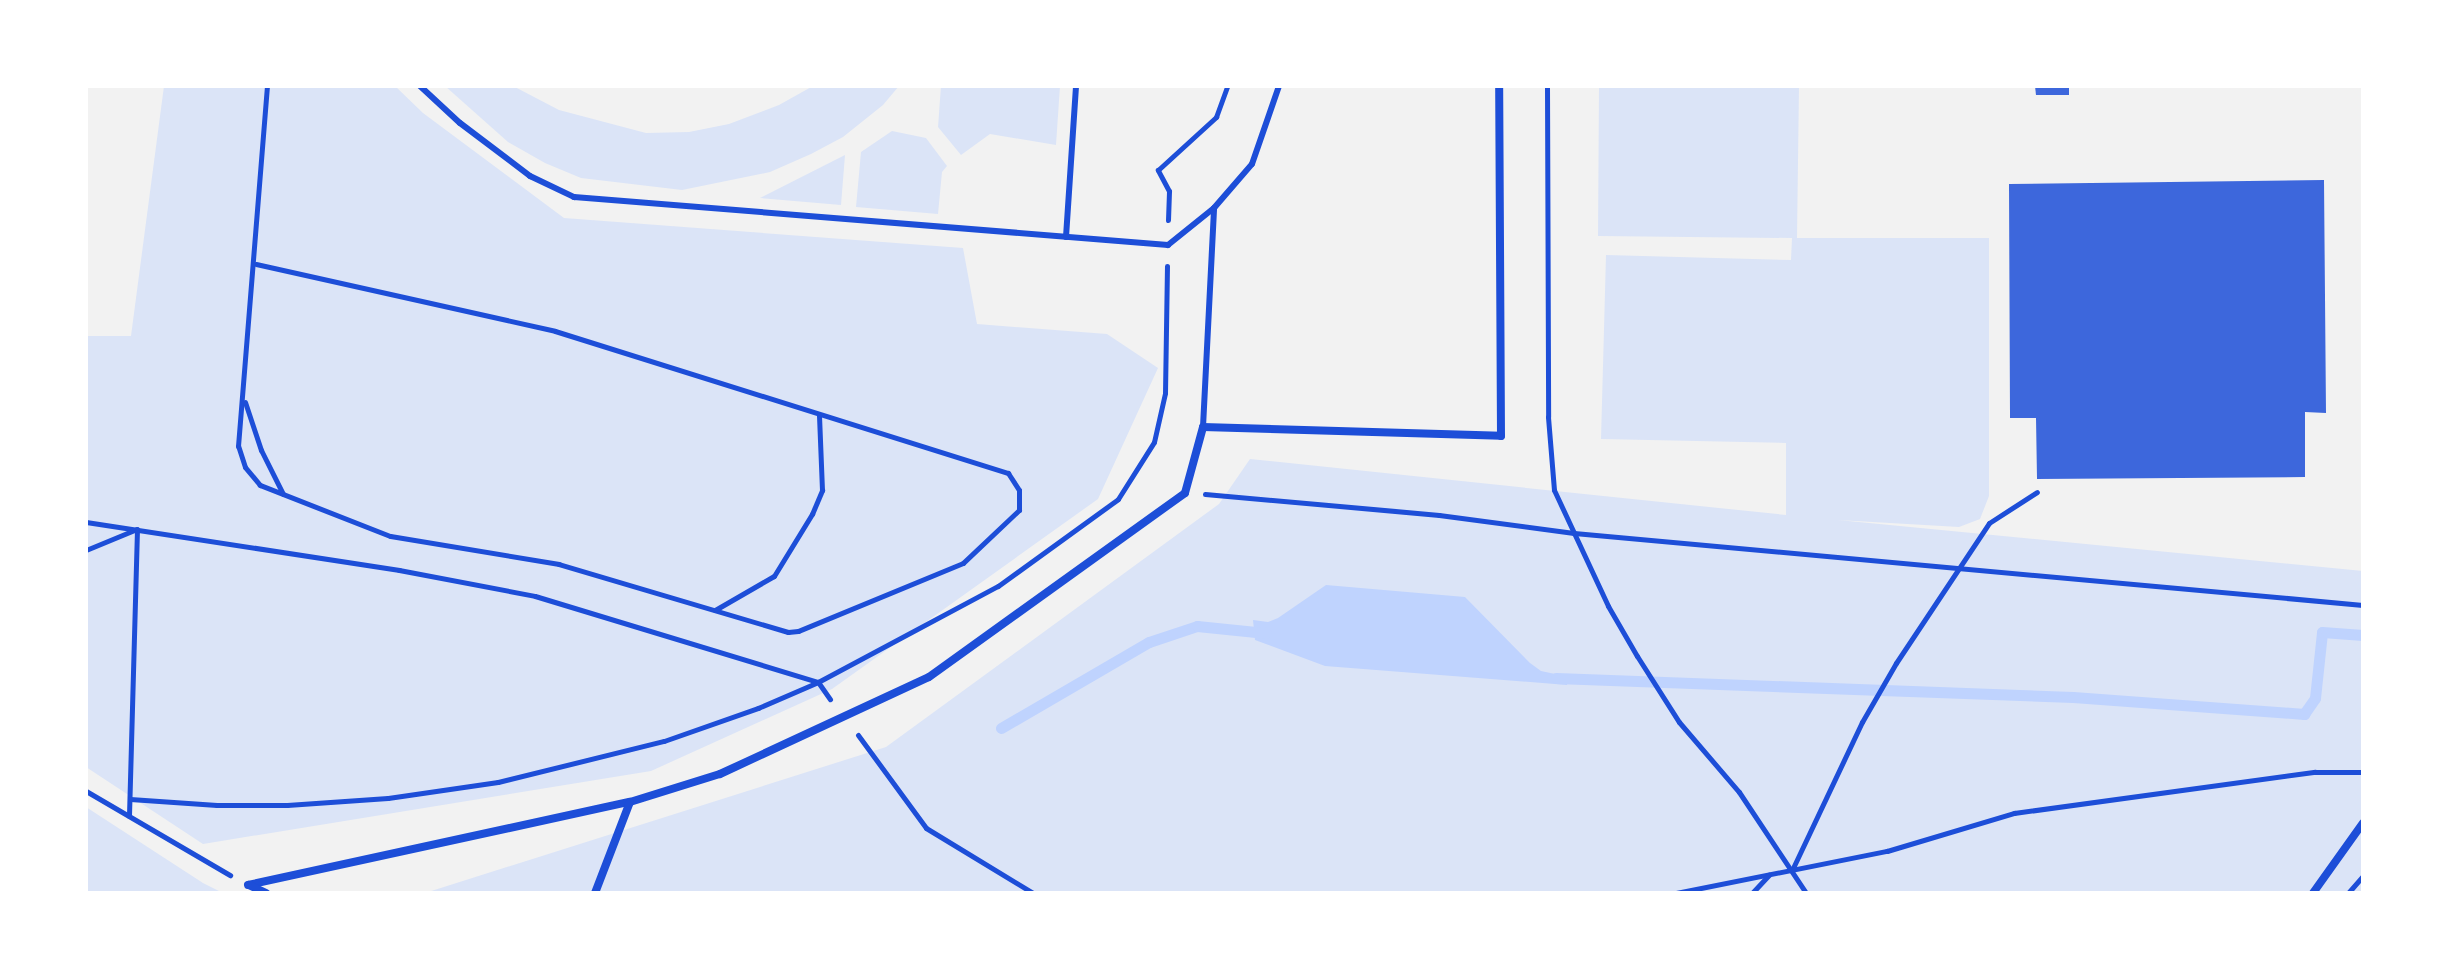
<!DOCTYPE html>
<html>
<head>
<meta charset="utf-8">
<style>
	body { margin:0 }
	#map { position:relative; width:2449px; height:979px; overflow:hidden; background:#f2f2f2; font-family:Rubik,sans-serif }
	div>[style] { position:absolute }
	[style*='--x'] { left:calc(var(--x)*1px); top:calc(var(--y)*1px); width:calc(var(--w)*1px); rotate:calc(var(--a)*1deg) }
	.green>* { inset:0; background:#dbe4f7 }
	.water>* { inset:0; background:#bfd3fe }
	.stream>* { height:11px; margin:-5.5px; padding:0 5.5px; transform-origin:5.5px; border-radius:5.5px; background:#bfd3fe }
	.building>* { inset:0; background:#3d67dc }
	.path>* { height:5px; margin:-2.5px; padding:0 2.5px; transform-origin:2.5px; border-radius:2.5px; background:#1d4ed8 }
	.service>* { height:6px; margin:-3px; padding:0 3px; transform-origin:3px; border-radius:3px; background:#1d4ed8 }
	.minor>* { height:8px; margin:-4px; padding:0 4px; transform-origin:4px; border-radius:4px; background:#1d4ed8 }
	span { translate:-50% -50%; white-space:nowrap; text-align:center; line-height:1.15; -webkit-text-stroke:6px #fff; paint-order:stroke }
	.frame { position:absolute; inset:0; border:88px solid #fff; pointer-events:none }
</style>
</head>
<body>
<div id="map">
	<div class="green">
		<i style="clip-path:polygon(164px 86px,395px 86px,423px 113px,564px 218px,963px 248px,977px 324px,1107px 334px,1158px 368px,1098px 499px,832px 689px,651px 771px,203px 844px,86px 767px,86px 336px,131px 336px)"></i>
		<i style="clip-path:polygon(445px 86px,513px 86px,559px 110px,646px 133px,689px 132px,729px 124px,779px 105px,813px 86px,899px 86px,883px 105px,843px 137px,811px 154px,770px 172px,682px 190px,581px 178px,545px 163px,508px 142px)"></i>
		<i style="clip-path:polygon(941px 86px,1060px 86px,1056px 145px,990px 134px,961px 155px,938px 127px)"></i>
		<i style="clip-path:polygon(1599px 86px,1799px 86px,1797px 238px,1989px 238px,1989px 496px,1980px 519px,1959px 527px,1838px 520px,2363px 571px,2363px 893px,425px 893px,886px 747px,1219px 504px,1250px 459px,1786px 515px,1786px 443px,1601px 439px,1606px 255px,1791px 260px,1792px 238px,1598px 236px)"></i>
		<i style="clip-path:polygon(892px 131px,926px 138px,947px 166px,942px 172px,938px 214px,856px 207px,861px 152px)"></i>
		<i style="clip-path:polygon(845px 155px,841px 205px,760px 198px)"></i>
		<i style="clip-path:polygon(86px 807px,203px 883px,223px 893px,86px 893px)"></i>
	</div>
	<div class="water">
		<i style="clip-path:polygon(1326px 585px,1465px 597px,1530px 663px,1541px 671px,1569px 677px,1567px 685px,1325px 666px,1255px 640px,1253px 620px,1268px 622px,1278px 618px)"></i>
	</div>
	<div class="stream">
		<i style="--x:1556;--y:678;--w:517;--a:2.1"></i>
		<i style="--x:2073;--y:697;--w:232;--a:4.2"></i>
		<i style="--x:2304;--y:714;--w:19;--a:-55"></i>
		<i style="--x:2315;--y:698;--w:66;--a:-83.9"></i>
		<i style="--x:2322;--y:632;--w:41;--a:4.2"></i>
		<i style="--x:1001;--y:728;--w:171;--a:-30.2"></i>
		<i style="--x:1149;--y:642;--w:51;--a:-18.4"></i>
		<i style="--x:1197;--y:626;--w:69;--a:5.8"></i>
	</div>
	<div class="building">
		<i style="clip-path:polygon(2035px 86px,2069px 86px,2069px 95px,2036px 95px)"></i>
		<i style="clip-path:polygon(2324px 180px,2326px 413px,2305px 412px,2305px 477px,2037px 479px,2036px 418px,2010px 418px,2009px 184px)"></i>
	</div>
	<div class="path">
		<i style="--x:1547;--y:86;--w:331;--a:89.8"></i>
		<i style="--x:1548;--y:417;--w:73;--a:85.3"></i>
		<i style="--x:1554;--y:490;--w:128;--a:65"></i>
		<i style="--x:1608;--y:606;--w:58;--a:59.9"></i>
		<i style="--x:1637;--y:656;--w:78;--a:57.5"></i>
		<i style="--x:1679;--y:722;--w:92;--a:49.4"></i>
		<i style="--x:1739;--y:792;--w:121;--a:56.4"></i>
		<i style="--x:1168;--y:220;--w:29;--a:-88"></i>
		<i style="--x:1169;--y:191;--w:24;--a:-118"></i>
		<i style="--x:1158;--y:170;--w:79;--a:-42.4"></i>
		<i style="--x:1216;--y:117;--w:33;--a:-70"></i>
		<i style="--x:256;--y:264;--w:306;--a:12.6"></i>
		<i style="--x:555;--y:331;--w:475;--a:17.4"></i>
		<i style="--x:1008;--y:473;--w:20;--a:57"></i>
		<i style="--x:1019;--y:490;--w:20;--a:90"></i>
		<i style="--x:1019;--y:510;--w:77;--a:136.6"></i>
		<i style="--x:963;--y:563;--w:178;--a:157.6"></i>
		<i style="--x:798;--y:631;--w:10;--a:174"></i>
		<i style="--x:788;--y:632;--w:239;--a:-163.5"></i>
		<i style="--x:559;--y:564;--w:171;--a:-170.6"></i>
		<i style="--x:390;--y:536;--w:140;--a:-158.6"></i>
		<i style="--x:260;--y:485;--w:23;--a:-130"></i>
		<i style="--x:245;--y:467;--w:22;--a:-108"></i>
		<i style="--x:238;--y:446;--w:361;--a:-85.4"></i>
		<i style="--x:245;--y:402;--w:51;--a:71.6"></i>
		<i style="--x:261;--y:450;--w:49;--a:63.4"></i>
		<i style="--x:1205;--y:494;--w:235;--a:5.1"></i>
		<i style="--x:1439;--y:515;--w:136;--a:7.6"></i>
		<i style="--x:1574;--y:533;--w:792;--a:5.21"></i>
		<i style="--x:86;--y:522;--w:317;--a:8.7"></i>
		<i style="--x:399;--y:570;--w:138;--a:10.8"></i>
		<i style="--x:535;--y:596;--w:296;--a:16.9"></i>
		<i style="--x:818;--y:682;--w:21;--a:55"></i>
		<i style="--x:86;--y:550;--w:55;--a:-22.4"></i>
		<i style="--x:137;--y:529;--w:287;--a:91.6"></i>
		<i style="--x:715;--y:610;--w:68;--a:-30"></i>
		<i style="--x:774;--y:576;--w:73;--a:-58.5"></i>
		<i style="--x:812;--y:514;--w:26;--a:-67"></i>
		<i style="--x:822;--y:490;--w:75;--a:-92.3"></i>
		<i style="--x:858;--y:735;--w:115;--a:53.8"></i>
		<i style="--x:926;--y:828;--w:125;--a:31.3"></i>
		<i style="--x:86;--y:791;--w:167;--a:30.3"></i>
		<i style="--x:130;--y:799;--w:87;--a:3.9"></i>
		<i style="--x:217;--y:805;--w:70;--a:0"></i>
		<i style="--x:287;--y:805;--w:101;--a:-4"></i>
		<i style="--x:388;--y:798;--w:111;--a:-8.3"></i>
		<i style="--x:498;--y:782;--w:171;--a:-13.9"></i>
		<i style="--x:664;--y:741;--w:100;--a:-19.3"></i>
		<i style="--x:758;--y:708;--w:65;--a:-23.4"></i>
		<i style="--x:818;--y:682;--w:204;--a:-28.1"></i>
		<i style="--x:998;--y:586;--w:148;--a:-35.9"></i>
		<i style="--x:1118;--y:499;--w:67;--a:-57.7"></i>
		<i style="--x:1154;--y:442;--w:50;--a:-77.3"></i>
		<i style="--x:1165;--y:393;--w:127;--a:-89.1"></i>
		<i style="--x:1792;--y:870;--w:164;--a:-64.7"></i>
		<i style="--x:1862;--y:722;--w:68;--a:-60"></i>
		<i style="--x:1896;--y:663;--w:168;--a:-56.4"></i>
		<i style="--x:1989;--y:523;--w:57;--a:-32.9"></i>
		<i style="--x:1676;--y:893;--w:215;--a:-11.3"></i>
		<i style="--x:1887;--y:851;--w:133;--a:-16.7"></i>
		<i style="--x:2014;--y:813;--w:304;--a:-7.8"></i>
		<i style="--x:2315;--y:772;--w:48;--a:0"></i>
		<i style="--x:1752;--y:893;--w:25;--a:-47"></i>
		<i style="--x:2348;--y:893;--w:23;--a:-49"></i>
	</div>
	<div class="service">
		<i style="--x:420;--y:86;--w:54;--a:42.8"></i>
		<i style="--x:460;--y:123;--w:88;--a:37.1"></i>
		<i style="--x:530;--y:176;--w:49;--a:25.5"></i>
		<i style="--x:574;--y:197;--w:596;--a:4.62"></i>
		<i style="--x:1168;--y:245;--w:59;--a:-38.8"></i>
		<i style="--x:1066;--y:237;--w:151;--a:-86.2"></i>
		<i style="--x:1203;--y:427;--w:219;--a:-87.1"></i>
		<i style="--x:1214;--y:208;--w:58;--a:-49.2"></i>
		<i style="--x:1252;--y:164;--w:83;--a:-70.9"></i>
	</div>
	<div class="minor">
		<i style="--x:248;--y:885;--w:391;--a:-12.3"></i>
		<i style="--x:630;--y:802;--w:94;--a:-17.3"></i>
		<i style="--x:720;--y:774;--w:230;--a:-24.9"></i>
		<i style="--x:929;--y:677;--w:315;--a:-35.7"></i>
		<i style="--x:1185;--y:493;--w:68;--a:-74.7"></i>
		<i style="--x:1203;--y:427;--w:298;--a:1.7"></i>
		<i style="--x:1501;--y:436;--w:350;--a:-90.3"></i>
		<i style="--x:249;--y:885;--w:19;--a:25"></i>
		<i style="--x:595;--y:893;--w:97;--a:-69"></i>
		<i style="--x:2313;--y:893;--w:86;--a:-54.5"></i>
	</div>
	<div class="frame"></div>
</div>
</body>
</html>
